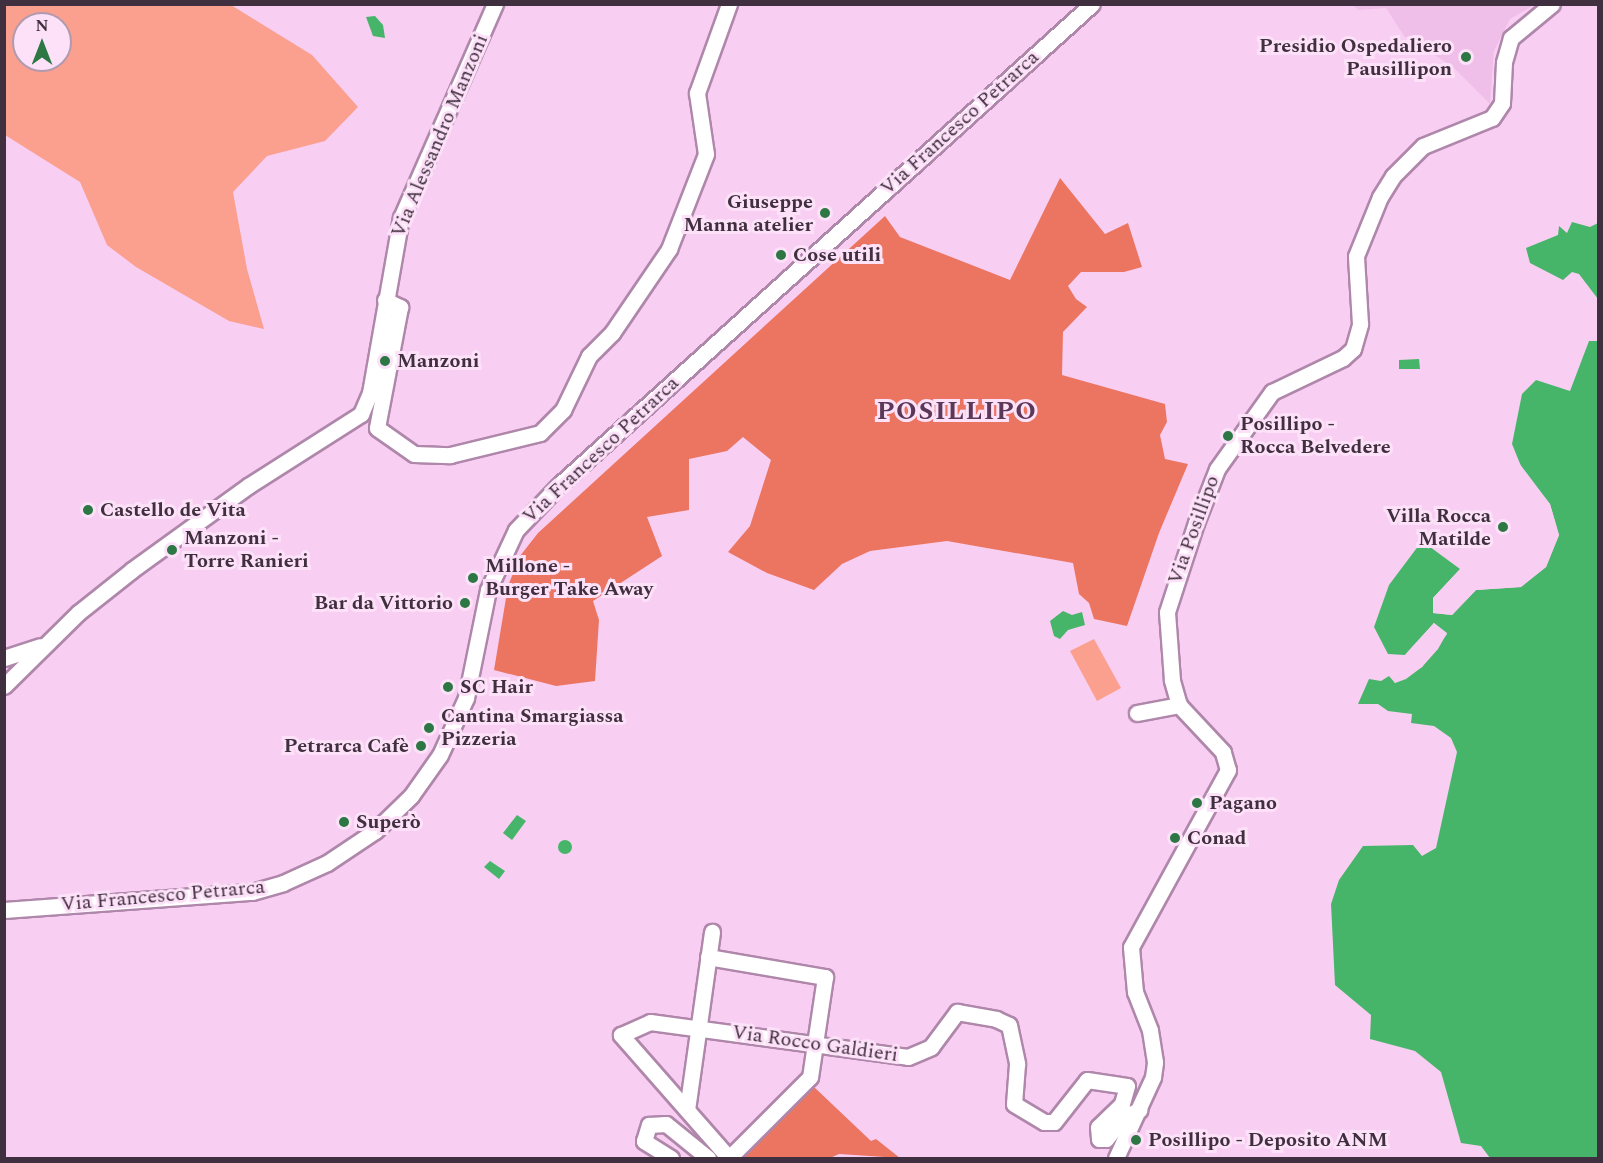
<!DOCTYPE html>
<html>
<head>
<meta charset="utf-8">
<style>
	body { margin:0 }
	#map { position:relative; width:1603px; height:1163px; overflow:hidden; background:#f9cef3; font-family:Spectral,serif }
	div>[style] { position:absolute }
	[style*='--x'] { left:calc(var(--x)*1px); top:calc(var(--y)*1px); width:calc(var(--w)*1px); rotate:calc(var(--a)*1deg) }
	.built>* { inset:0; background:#f0bfe9 }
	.green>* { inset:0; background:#fb9f8e }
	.forest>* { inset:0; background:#eb7561 }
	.water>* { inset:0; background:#46b569 }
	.round { border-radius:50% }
	.pier>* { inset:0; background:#f9cef3 }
	.roads { filter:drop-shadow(2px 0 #af87aa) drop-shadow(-2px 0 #af87aa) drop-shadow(0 2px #af87aa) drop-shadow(0 -2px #af87aa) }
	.minor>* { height:15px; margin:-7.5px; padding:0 7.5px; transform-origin:7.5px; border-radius:7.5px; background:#fff }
	.dots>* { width:16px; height:16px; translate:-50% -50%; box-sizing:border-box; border:3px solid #fce1f8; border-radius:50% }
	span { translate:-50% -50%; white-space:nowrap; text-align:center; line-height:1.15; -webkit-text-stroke:6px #fce1f8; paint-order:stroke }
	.poi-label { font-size:20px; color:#402f3e; font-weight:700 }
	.right { translate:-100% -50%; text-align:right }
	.left { translate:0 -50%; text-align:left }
	.street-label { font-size:20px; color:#402f3e }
	.district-label { font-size:26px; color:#5b3857; font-weight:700; letter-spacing:1.5px }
	.frame { position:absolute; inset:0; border:6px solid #402f3e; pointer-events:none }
	.north { position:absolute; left:12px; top:12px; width:60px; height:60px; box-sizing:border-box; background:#fce1f8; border:2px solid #b19aae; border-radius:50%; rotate:0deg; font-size:16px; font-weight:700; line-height:24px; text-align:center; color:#402f3e }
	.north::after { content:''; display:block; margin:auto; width:21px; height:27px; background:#2d7744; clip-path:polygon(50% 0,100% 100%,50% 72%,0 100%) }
</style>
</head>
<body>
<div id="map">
	<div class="built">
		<i style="clip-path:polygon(1352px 5px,1351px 5px,1534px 5px,1510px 19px,1494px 51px,1490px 104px,1452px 66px,1404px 36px,1386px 8px,1359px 10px)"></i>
	</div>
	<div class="green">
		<i style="clip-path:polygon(evenodd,4px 5px,231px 5px,312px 55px,358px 107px,325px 141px,267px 156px,233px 192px,247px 269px,264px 329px,229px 321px,136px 267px,107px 245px,80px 182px,5px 135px,4px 5px,24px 24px,60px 24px,60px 60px,24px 60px,24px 24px)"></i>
		<i style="clip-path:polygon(1094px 639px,1121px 688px,1097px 701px,1070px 651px)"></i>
	</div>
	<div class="forest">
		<i style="clip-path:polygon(1060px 178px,1105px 234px,1128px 223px,1142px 267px,1124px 272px,1081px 272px,1068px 286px,1076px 299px,1087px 307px,1063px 332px,1062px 375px,1165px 404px,1167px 422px,1160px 435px,1165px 459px,1188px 464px,1159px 533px,1127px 626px,1094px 619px,1089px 603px,1079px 594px,1073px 563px,947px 541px,870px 551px,842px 564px,814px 590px,767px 573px,728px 552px,750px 526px,771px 460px,743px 437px,727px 451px,689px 459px,689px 510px,647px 517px,662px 556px,593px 601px,599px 620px,595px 681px,556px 686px,494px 670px,508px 586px,520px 556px,538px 533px,885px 216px,900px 237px,1010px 280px)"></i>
		<i style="clip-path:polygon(814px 1087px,871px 1141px,876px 1139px,900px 1158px,839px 1154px,830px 1158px,743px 1158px)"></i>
	</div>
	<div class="water">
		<i style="clip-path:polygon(375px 16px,383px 25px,385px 38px,373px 36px,366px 17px)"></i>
		<i style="clip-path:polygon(1572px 222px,1590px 227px,1598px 223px,1598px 299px,1579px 274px,1572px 272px,1563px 280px,1530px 263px,1526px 248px,1558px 235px,1559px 226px,1567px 233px)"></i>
		<i style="clip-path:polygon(1589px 341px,1598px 341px,1598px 1158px,1490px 1158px,1481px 1146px,1461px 1143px,1441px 1072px,1415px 1051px,1370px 1039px,1371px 1015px,1335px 985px,1331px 904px,1339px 880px,1363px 846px,1413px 845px,1422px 856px,1436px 848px,1457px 752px,1451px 738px,1434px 726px,1411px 723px,1412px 714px,1388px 711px,1378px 704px,1358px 704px,1369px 679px,1381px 681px,1389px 676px,1395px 683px,1406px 679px,1422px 667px,1447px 634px,1434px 623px,1405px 655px,1388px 654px,1374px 627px,1389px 585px,1422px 541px,1460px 569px,1433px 598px,1433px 613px,1452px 615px,1476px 590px,1521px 587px,1546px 567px,1559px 535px,1550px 504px,1523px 471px,1512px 444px,1522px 394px,1536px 380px,1570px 391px)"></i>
		<i style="clip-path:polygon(1419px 359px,1420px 369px,1399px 369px,1399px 360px)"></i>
		<i style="clip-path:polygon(1063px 611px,1072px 615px,1082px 612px,1085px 625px,1068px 630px,1060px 639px,1054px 636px,1050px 621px)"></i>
		<i style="clip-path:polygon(517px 815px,526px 821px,512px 840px,503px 833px)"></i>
		<i class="round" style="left:558px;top:840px;width:14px;height:14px"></i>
		<i style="clip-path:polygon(490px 861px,505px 871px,499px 879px,484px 867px)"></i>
	</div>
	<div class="pier">
		<i style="clip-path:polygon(1513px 455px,1550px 504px,1559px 535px,1546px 567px,1521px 587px,1476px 590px,1452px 615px,1433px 613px,1433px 598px,1462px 567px,1436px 599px,1435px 610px,1451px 612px,1475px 587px,1520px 584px,1544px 565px,1556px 535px,1547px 505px,1520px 473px)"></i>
		<i style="clip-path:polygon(1434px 623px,1447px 633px,1438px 649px,1422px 667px,1395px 683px,1391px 674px,1396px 680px,1405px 676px,1436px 647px,1444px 634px,1435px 627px,1402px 658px)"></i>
	</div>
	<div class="roads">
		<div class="minor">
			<i style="--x:385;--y:300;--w:17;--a:25"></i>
			<i style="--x:400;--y:307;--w:123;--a:100.8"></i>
			<i style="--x:377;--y:428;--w:45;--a:35.1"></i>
			<i style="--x:414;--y:454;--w:36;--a:2"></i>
			<i style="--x:450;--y:455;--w:93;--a:-13.7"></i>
			<i style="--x:540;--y:433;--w:33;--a:-45"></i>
			<i style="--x:563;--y:410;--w:60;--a:-64.3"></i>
			<i style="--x:589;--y:356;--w:33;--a:-45"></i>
			<i style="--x:612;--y:333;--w:102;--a:-55.8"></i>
			<i style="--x:669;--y:249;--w:102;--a:-68.7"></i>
			<i style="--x:706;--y:154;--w:62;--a:-98.4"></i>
			<i style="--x:697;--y:93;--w:95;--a:-70.2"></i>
			<i style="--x:4;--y:658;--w:38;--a:-18"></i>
			<i style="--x:4;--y:686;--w:104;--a:-44.6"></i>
			<i style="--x:78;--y:613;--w:69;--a:-38.5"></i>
			<i style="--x:132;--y:570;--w:143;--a:-35.9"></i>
			<i style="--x:248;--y:486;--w:134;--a:-32.5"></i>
			<i style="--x:361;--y:414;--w:23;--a:-67"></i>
			<i style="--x:370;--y:393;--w:178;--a:-80"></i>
			<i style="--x:401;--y:218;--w:234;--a:-66.3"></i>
			<i style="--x:1137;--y:713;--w:43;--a:-10.8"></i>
			<i style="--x:4;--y:910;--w:249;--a:-4.2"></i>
			<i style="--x:252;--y:892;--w:32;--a:-16"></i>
			<i style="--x:283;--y:883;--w:48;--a:-24.4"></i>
			<i style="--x:327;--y:863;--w:58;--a:-33.7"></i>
			<i style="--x:375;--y:831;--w:50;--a:-44.2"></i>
			<i style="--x:411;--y:796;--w:50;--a:-54.7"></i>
			<i style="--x:440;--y:755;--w:63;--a:-65.5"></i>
			<i style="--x:466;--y:698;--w:110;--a:-78.5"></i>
			<i style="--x:488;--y:590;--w:66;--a:-65"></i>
			<i style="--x:516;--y:530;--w:61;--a:-46.3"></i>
			<i style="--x:558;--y:486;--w:719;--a:-42.07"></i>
			<i style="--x:708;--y:957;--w:119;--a:9.7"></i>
			<i style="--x:825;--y:977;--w:101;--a:98.5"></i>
			<i style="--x:810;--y:1077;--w:115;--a:135"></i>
			<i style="--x:687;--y:1110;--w:180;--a:-82"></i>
			<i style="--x:671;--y:1158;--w:32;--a:-148"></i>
			<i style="--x:644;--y:1141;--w:17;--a:-73"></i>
			<i style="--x:649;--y:1125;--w:17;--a:-3"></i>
			<i style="--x:666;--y:1124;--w:54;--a:39"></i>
			<i style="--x:729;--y:1158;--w:164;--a:-131.3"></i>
			<i style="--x:621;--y:1035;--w:32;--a:-24"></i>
			<i style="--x:650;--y:1022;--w:260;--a:7.7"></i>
			<i style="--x:908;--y:1057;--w:25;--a:-23"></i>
			<i style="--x:931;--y:1047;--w:44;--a:-53.4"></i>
			<i style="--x:957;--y:1012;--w:40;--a:10"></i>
			<i style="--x:996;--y:1019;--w:14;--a:25"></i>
			<i style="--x:1009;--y:1025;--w:40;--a:78"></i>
			<i style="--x:1017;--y:1064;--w:40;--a:94.3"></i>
			<i style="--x:1014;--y:1104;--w:35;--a:31"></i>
			<i style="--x:1044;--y:1122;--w:10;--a:0"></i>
			<i style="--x:1054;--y:1122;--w:53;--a:-51.8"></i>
			<i style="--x:1087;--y:1080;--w:40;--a:8.5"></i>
			<i style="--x:1127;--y:1086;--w:19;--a:106"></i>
			<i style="--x:1122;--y:1104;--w:33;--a:136"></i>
			<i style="--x:1098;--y:1127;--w:12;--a:85"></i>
			<i style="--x:1099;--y:1139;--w:7;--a:0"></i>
			<i style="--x:1106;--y:1139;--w:28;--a:-51"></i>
			<i style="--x:1124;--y:1117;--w:17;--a:-25"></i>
			<i style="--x:1116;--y:1158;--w:89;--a:-65.4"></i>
			<i style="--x:1153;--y:1077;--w:15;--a:-82"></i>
			<i style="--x:1155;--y:1062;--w:32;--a:-99"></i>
			<i style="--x:1150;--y:1030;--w:41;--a:-111.5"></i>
			<i style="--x:1135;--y:992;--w:45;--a:-95.1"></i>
			<i style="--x:1131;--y:947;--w:202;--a:-61.3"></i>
			<i style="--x:1228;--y:770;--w:19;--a:-106"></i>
			<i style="--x:1223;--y:752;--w:64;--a:-133.1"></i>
			<i style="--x:1179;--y:705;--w:26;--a:-106"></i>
			<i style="--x:1172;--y:680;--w:68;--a:-94.2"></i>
			<i style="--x:1167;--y:612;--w:94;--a:-72"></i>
			<i style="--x:1196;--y:523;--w:58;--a:-68.7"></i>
			<i style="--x:1217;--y:469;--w:95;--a:-54.5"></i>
			<i style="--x:1272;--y:392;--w:79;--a:-25.6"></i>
			<i style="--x:1343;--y:358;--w:13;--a:-42"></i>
			<i style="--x:1353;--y:349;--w:26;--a:-74"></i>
			<i style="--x:1360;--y:324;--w:68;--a:-93.4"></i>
			<i style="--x:1356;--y:256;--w:64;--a:-67.9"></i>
			<i style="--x:1380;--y:197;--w:25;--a:-58"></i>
			<i style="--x:1393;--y:176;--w:42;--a:-45"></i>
			<i style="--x:1423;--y:146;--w:74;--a:-22.1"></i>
			<i style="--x:1492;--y:118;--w:18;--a:-56"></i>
			<i style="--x:1502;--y:103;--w:41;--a:-87.2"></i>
			<i style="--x:1504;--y:62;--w:25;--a:-74"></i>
			<i style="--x:1511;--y:38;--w:53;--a:-39.7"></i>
		</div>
	</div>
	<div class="dots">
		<i style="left:1466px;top:57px;background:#2d7744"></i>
		<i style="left:825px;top:213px;background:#2d7744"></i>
		<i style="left:781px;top:255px;background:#2d7744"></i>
		<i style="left:385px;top:361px;background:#2d7744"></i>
		<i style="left:1228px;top:436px;background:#2d7744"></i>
		<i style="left:88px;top:510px;background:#2d7744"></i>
		<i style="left:1503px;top:527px;background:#2d7744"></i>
		<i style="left:172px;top:550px;background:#2d7744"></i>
		<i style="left:473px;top:578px;background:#2d7744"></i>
		<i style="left:465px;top:603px;background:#2d7744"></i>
		<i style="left:448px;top:687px;background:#2d7744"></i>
		<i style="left:429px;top:728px;background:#2d7744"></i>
		<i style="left:421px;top:746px;background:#2d7744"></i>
		<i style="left:1197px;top:803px;background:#2d7744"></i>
		<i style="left:344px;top:822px;background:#2d7744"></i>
		<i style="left:1175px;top:838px;background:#2d7744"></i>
		<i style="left:1136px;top:1140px;background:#2d7744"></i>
	</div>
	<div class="poi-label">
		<span class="right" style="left:1452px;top:58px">Presidio Ospedaliero<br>Pausillipon</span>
		<span class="right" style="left:813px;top:214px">Giuseppe<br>Manna atelier</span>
		<span class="left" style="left:793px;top:255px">Cose utili</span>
		<span class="left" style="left:397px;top:361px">Manzoni</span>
		<span class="left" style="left:1240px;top:436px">Posillipo -<br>Rocca Belvedere</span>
		<span class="left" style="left:100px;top:510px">Castello de Vita</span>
		<span class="right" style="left:1491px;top:528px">Villa Rocca<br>Matilde</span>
		<span class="left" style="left:184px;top:550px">Manzoni -<br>Torre Ranieri</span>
		<span class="left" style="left:485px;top:578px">Millone -<br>Burger Take Away</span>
		<span class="right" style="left:453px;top:603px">Bar da Vittorio</span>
		<span class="left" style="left:460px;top:687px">SC Hair</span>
		<span class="left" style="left:441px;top:728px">Cantina Smargiassa<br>Pizzeria</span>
		<span class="right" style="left:409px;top:746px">Petrarca Cafè</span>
		<span class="left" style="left:1209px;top:803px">Pagano</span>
		<span class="left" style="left:356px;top:822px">Superò</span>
		<span class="left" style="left:1187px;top:838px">Conad</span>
		<span class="left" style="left:1148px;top:1140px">Posillipo - Deposito ANM</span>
	</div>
	<div class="street-label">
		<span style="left:960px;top:123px;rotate:-42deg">Via Francesco Petrarca</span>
		<span style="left:440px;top:136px;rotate:-67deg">Via Alessandro Manzoni</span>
		<span style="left:601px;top:450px;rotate:-43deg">Via Francesco Petrarca</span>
		<span style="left:1194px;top:530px;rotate:-70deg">Via Posillipo</span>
		<span style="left:163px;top:896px;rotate:-5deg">Via Francesco Petrarca</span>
		<span style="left:815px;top:1044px;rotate:8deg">Via Rocco Galdieri</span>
	</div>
	<div class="district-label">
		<span style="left:957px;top:412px">POSILLIPO</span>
	</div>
	<div class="frame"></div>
	<div class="north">N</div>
</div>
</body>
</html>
